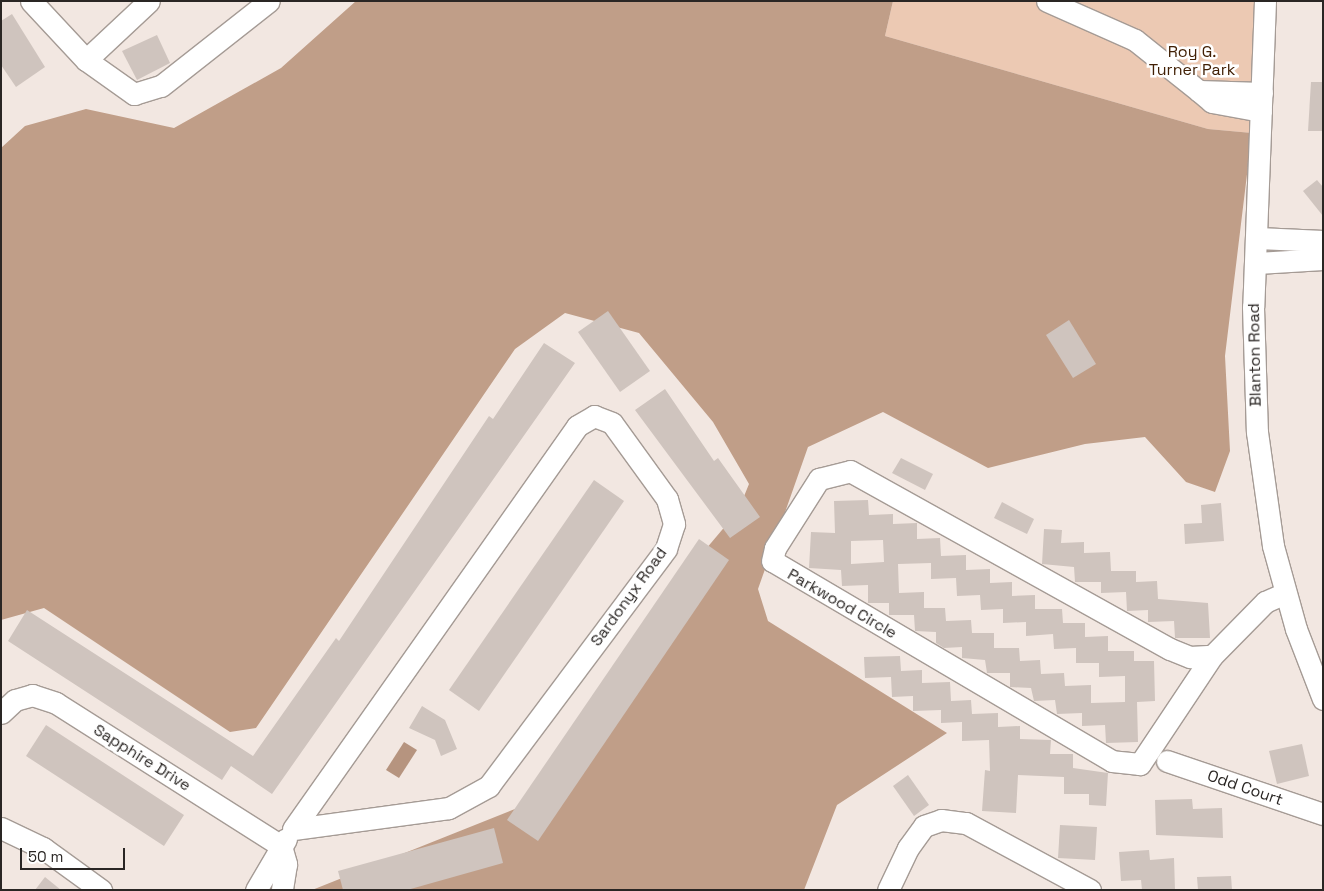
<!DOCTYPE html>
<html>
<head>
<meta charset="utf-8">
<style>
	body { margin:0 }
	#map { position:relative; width:1324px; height:891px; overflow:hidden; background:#f2e7e1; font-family:"Space Grotesk",sans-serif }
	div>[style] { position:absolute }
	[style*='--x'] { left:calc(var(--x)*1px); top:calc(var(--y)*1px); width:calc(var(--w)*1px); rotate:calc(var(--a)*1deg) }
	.green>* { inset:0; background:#ecc9b3 }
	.forest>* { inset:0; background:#c09e88 }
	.water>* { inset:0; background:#b6947f }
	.building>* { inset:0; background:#cfc4be }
	.roads { filter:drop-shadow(1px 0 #a59b95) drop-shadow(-1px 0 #a59b95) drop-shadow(0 1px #a59b95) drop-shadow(0 -1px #a59b95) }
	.minor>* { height:21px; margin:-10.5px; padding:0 10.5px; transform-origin:10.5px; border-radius:10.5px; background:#fff }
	span { translate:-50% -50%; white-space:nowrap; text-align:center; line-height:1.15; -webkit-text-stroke:5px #fff; paint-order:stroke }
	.park-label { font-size:16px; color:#412005 }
	.street-label { font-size:16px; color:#2a2624 }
	.frame { position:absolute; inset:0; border:2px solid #2a2624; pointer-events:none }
	.scale { position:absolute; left:20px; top:848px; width:105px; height:22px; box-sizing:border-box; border:2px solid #2a2624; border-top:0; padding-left:6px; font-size:15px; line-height:18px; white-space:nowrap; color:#2a2624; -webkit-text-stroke:4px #fff; paint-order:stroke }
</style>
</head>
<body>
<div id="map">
	<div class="green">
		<i style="clip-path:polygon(893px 1px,1255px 1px,1252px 133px,1208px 129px,885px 36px)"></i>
	</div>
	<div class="forest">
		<i style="clip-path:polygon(356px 1px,893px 1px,885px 36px,1208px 129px,1252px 133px,1225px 356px,1230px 451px,1215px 492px,1186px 482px,1145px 437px,1085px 444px,988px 468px,883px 412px,808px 447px,758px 589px,768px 621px,947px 733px,837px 805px,804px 890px,312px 890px,540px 799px,684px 575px,738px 511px,749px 484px,713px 422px,639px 333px,565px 313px,515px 349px,256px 728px,230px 732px,44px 608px,1px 620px,1px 148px,25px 126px,86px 109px,174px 128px,281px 68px)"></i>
	</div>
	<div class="water">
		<i style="clip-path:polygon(404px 742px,417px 750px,399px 778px,386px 770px)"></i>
	</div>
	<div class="building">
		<i style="clip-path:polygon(12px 14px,45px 67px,16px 87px,1px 65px,1px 21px)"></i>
		<i style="clip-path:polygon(157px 35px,170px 63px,137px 80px,122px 51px)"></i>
		<i style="clip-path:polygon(1311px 82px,1323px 82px,1323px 131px,1308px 131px)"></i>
		<i style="clip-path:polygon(1317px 180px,1323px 187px,1323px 216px,1303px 191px)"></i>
		<i style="clip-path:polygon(608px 311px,650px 371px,620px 392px,578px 332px)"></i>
		<i style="clip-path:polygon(1069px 320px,1096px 364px,1073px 378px,1046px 335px)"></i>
		<i style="clip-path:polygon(544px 343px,575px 363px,272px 794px,231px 766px,222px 780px,8px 641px,27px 610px,253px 756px,336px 638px,339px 641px,489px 416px,493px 419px)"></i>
		<i style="clip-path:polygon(665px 389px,714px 461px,718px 458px,760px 517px,730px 538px,635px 410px)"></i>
		<i style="clip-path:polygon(901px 458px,933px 474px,925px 490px,892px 473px)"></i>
		<i style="clip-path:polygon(594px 480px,624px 501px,479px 711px,449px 690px)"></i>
		<i style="clip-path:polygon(evenodd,868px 500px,869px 515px,893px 514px,893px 524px,917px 523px,917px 539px,940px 538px,941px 556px,966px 555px,966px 570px,990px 569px,990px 583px,1012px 582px,1012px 596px,1035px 595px,1035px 609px,1062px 609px,1063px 623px,1085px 623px,1085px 637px,1108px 636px,1108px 651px,1134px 651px,1134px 661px,1154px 661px,1155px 701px,1137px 702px,1138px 742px,1106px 743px,1105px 725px,1082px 726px,1082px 713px,1057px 714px,1055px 700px,1034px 701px,1031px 688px,1010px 687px,1010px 673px,987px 673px,985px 660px,962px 658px,962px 647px,944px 648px,936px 643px,936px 632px,915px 631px,914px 615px,889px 615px,889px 603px,868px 603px,868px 585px,842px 586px,841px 570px,809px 568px,811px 532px,835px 533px,834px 501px,868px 500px,883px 540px,884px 562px,851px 564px,851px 541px,883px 540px,868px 500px,931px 563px,931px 579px,956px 578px,957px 596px,980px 595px,981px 610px,1003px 609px,1003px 623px,1026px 622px,1026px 636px,1053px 634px,1054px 649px,1076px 648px,1076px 663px,1099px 663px,1099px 677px,1125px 676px,1125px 702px,1091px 703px,1091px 685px,1065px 686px,1064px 673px,1041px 674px,1040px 660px,1020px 661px,1019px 648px,994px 648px,994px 633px,972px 633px,971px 620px,946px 621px,945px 608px,924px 608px,924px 592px,899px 593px,898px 564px,931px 563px)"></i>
		<i style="clip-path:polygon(1002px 502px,1034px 519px,1027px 534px,994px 518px)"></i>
		<i style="clip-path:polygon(1221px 503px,1224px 541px,1185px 544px,1184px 524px,1202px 523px,1201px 505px)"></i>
		<i style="clip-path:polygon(1044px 529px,1062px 530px,1061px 543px,1084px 542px,1084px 553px,1110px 552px,1111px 571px,1136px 571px,1136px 582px,1157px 581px,1158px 599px,1208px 603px,1210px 638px,1175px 638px,1174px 621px,1148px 622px,1148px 610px,1127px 611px,1126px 592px,1101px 593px,1101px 582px,1075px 582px,1074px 567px,1042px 564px)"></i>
		<i style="clip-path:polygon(699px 539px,729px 560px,538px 841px,507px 820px)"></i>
		<i style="clip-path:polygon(900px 656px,901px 671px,922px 670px,922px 683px,950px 682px,951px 701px,971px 700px,972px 714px,998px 713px,998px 727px,1020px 726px,1020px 739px,1051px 740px,1050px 754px,1073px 754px,1073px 768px,1108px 773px,1106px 806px,1089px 805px,1089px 794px,1064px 794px,1064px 777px,1018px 775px,1016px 813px,982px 811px,985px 770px,990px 771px,989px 740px,962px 741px,962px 722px,941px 723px,941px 710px,913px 711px,913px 696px,892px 697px,891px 677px,865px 678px,864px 657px)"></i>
		<i style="clip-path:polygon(422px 706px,445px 720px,457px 749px,441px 756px,435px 740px,409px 728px)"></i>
		<i style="clip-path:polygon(46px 725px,184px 815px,164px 846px,26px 756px)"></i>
		<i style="clip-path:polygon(1302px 744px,1309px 776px,1277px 784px,1269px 751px)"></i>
		<i style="clip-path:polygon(908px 775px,929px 805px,914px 816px,893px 786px)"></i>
		<i style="clip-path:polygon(1192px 799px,1193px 809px,1222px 808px,1223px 838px,1156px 835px,1155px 800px)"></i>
		<i style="clip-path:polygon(1060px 825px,1097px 827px,1095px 860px,1058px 858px)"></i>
		<i style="clip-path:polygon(494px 828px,503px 863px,407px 890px,343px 890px,338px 871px)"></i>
		<i style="clip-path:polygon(1149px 850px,1150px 860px,1174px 858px,1175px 890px,1142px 890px,1141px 880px,1121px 881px,1119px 852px)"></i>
		<i style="clip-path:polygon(1231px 876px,1232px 890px,1198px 890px,1197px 877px)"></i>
		<i style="clip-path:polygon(45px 877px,61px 890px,35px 890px)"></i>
	</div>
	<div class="roads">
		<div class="minor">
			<i style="--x:31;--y:1;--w:81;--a:47"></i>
			<i style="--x:86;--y:60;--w:59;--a:35.3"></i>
			<i style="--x:134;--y:94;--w:28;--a:-17"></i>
			<i style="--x:161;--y:86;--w:137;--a:-38.2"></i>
			<i style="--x:1047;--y:1;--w:96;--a:23.9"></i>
			<i style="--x:1135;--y:40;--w:82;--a:38.6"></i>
			<i style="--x:1265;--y:1;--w:306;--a:92.2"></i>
			<i style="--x:1253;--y:307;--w:125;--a:88.2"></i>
			<i style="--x:1257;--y:432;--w:115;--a:82"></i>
			<i style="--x:1273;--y:546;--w:86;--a:74.5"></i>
			<i style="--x:1296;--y:629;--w:75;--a:68.9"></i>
			<i style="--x:86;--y:60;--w:86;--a:-43.1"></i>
			<i style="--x:1261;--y:111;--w:50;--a:-169.6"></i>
			<i style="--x:1212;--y:102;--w:17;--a:-140"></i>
			<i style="--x:1199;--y:91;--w:63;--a:1.8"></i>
			<i style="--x:1258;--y:238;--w:65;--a:2.6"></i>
			<i style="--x:1257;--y:263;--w:66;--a:-3.5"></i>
			<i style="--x:594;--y:416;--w:19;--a:21"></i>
			<i style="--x:612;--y:423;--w:94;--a:54.1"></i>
			<i style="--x:667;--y:499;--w:26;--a:74"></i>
			<i style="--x:674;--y:524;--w:26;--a:108"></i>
			<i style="--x:666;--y:549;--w:296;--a:126.8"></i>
			<i style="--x:489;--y:786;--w:46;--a:151.2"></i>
			<i style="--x:449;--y:808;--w:157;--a:172.3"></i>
			<i style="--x:293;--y:829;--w:493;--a:-54.8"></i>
			<i style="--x:577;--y:426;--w:20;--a:-30"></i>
			<i style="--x:850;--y:471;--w:366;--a:29.1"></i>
			<i style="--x:1170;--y:649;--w:22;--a:22"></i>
			<i style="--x:1190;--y:657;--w:22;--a:-3"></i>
			<i style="--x:1212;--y:656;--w:130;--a:123.7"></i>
			<i style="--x:1140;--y:764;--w:28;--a:-174"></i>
			<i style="--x:1112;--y:761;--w:394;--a:-149.5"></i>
			<i style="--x:772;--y:561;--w:13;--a:-77"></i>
			<i style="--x:775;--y:548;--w:82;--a:-57.5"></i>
			<i style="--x:819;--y:479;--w:32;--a:-14"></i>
			<i style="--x:1212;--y:656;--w:76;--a:-45.5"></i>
			<i style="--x:1265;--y:602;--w:22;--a:-24"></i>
			<i style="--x:1;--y:713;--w:19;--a:-43"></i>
			<i style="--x:15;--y:700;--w:18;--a:-16"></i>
			<i style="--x:32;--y:695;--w:25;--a:18"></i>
			<i style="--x:56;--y:703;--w:267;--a:32.4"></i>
			<i style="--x:281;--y:846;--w:19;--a:74"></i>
			<i style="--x:286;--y:864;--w:26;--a:99"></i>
			<i style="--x:1167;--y:761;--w:165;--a:18.8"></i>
			<i style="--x:1;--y:828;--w:47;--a:25.5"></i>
			<i style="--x:43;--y:848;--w:72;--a:35.9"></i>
			<i style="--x:256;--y:890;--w:59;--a:-59.5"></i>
			<i style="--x:888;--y:890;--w:47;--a:-64.5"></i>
			<i style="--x:908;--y:848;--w:27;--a:-54"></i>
			<i style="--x:924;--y:826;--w:18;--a:-19"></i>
			<i style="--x:941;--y:820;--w:25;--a:7"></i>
			<i style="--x:966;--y:823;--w:141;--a:28.4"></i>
		</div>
	</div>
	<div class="park-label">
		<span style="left:1192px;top:61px">Roy G.<br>Turner Park</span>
	</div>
	<div class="street-label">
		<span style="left:1255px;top:355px;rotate:-91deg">Blanton Road</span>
		<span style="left:629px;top:597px;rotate:-54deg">Sardonyx Road</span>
		<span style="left:842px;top:604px;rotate:30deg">Parkwood Circle</span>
		<span style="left:142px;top:758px;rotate:32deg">Sapphire Drive</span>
		<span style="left:1245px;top:788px;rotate:19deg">Odd Court</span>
	</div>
	<div class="frame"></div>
	<div class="scale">50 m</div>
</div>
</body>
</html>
